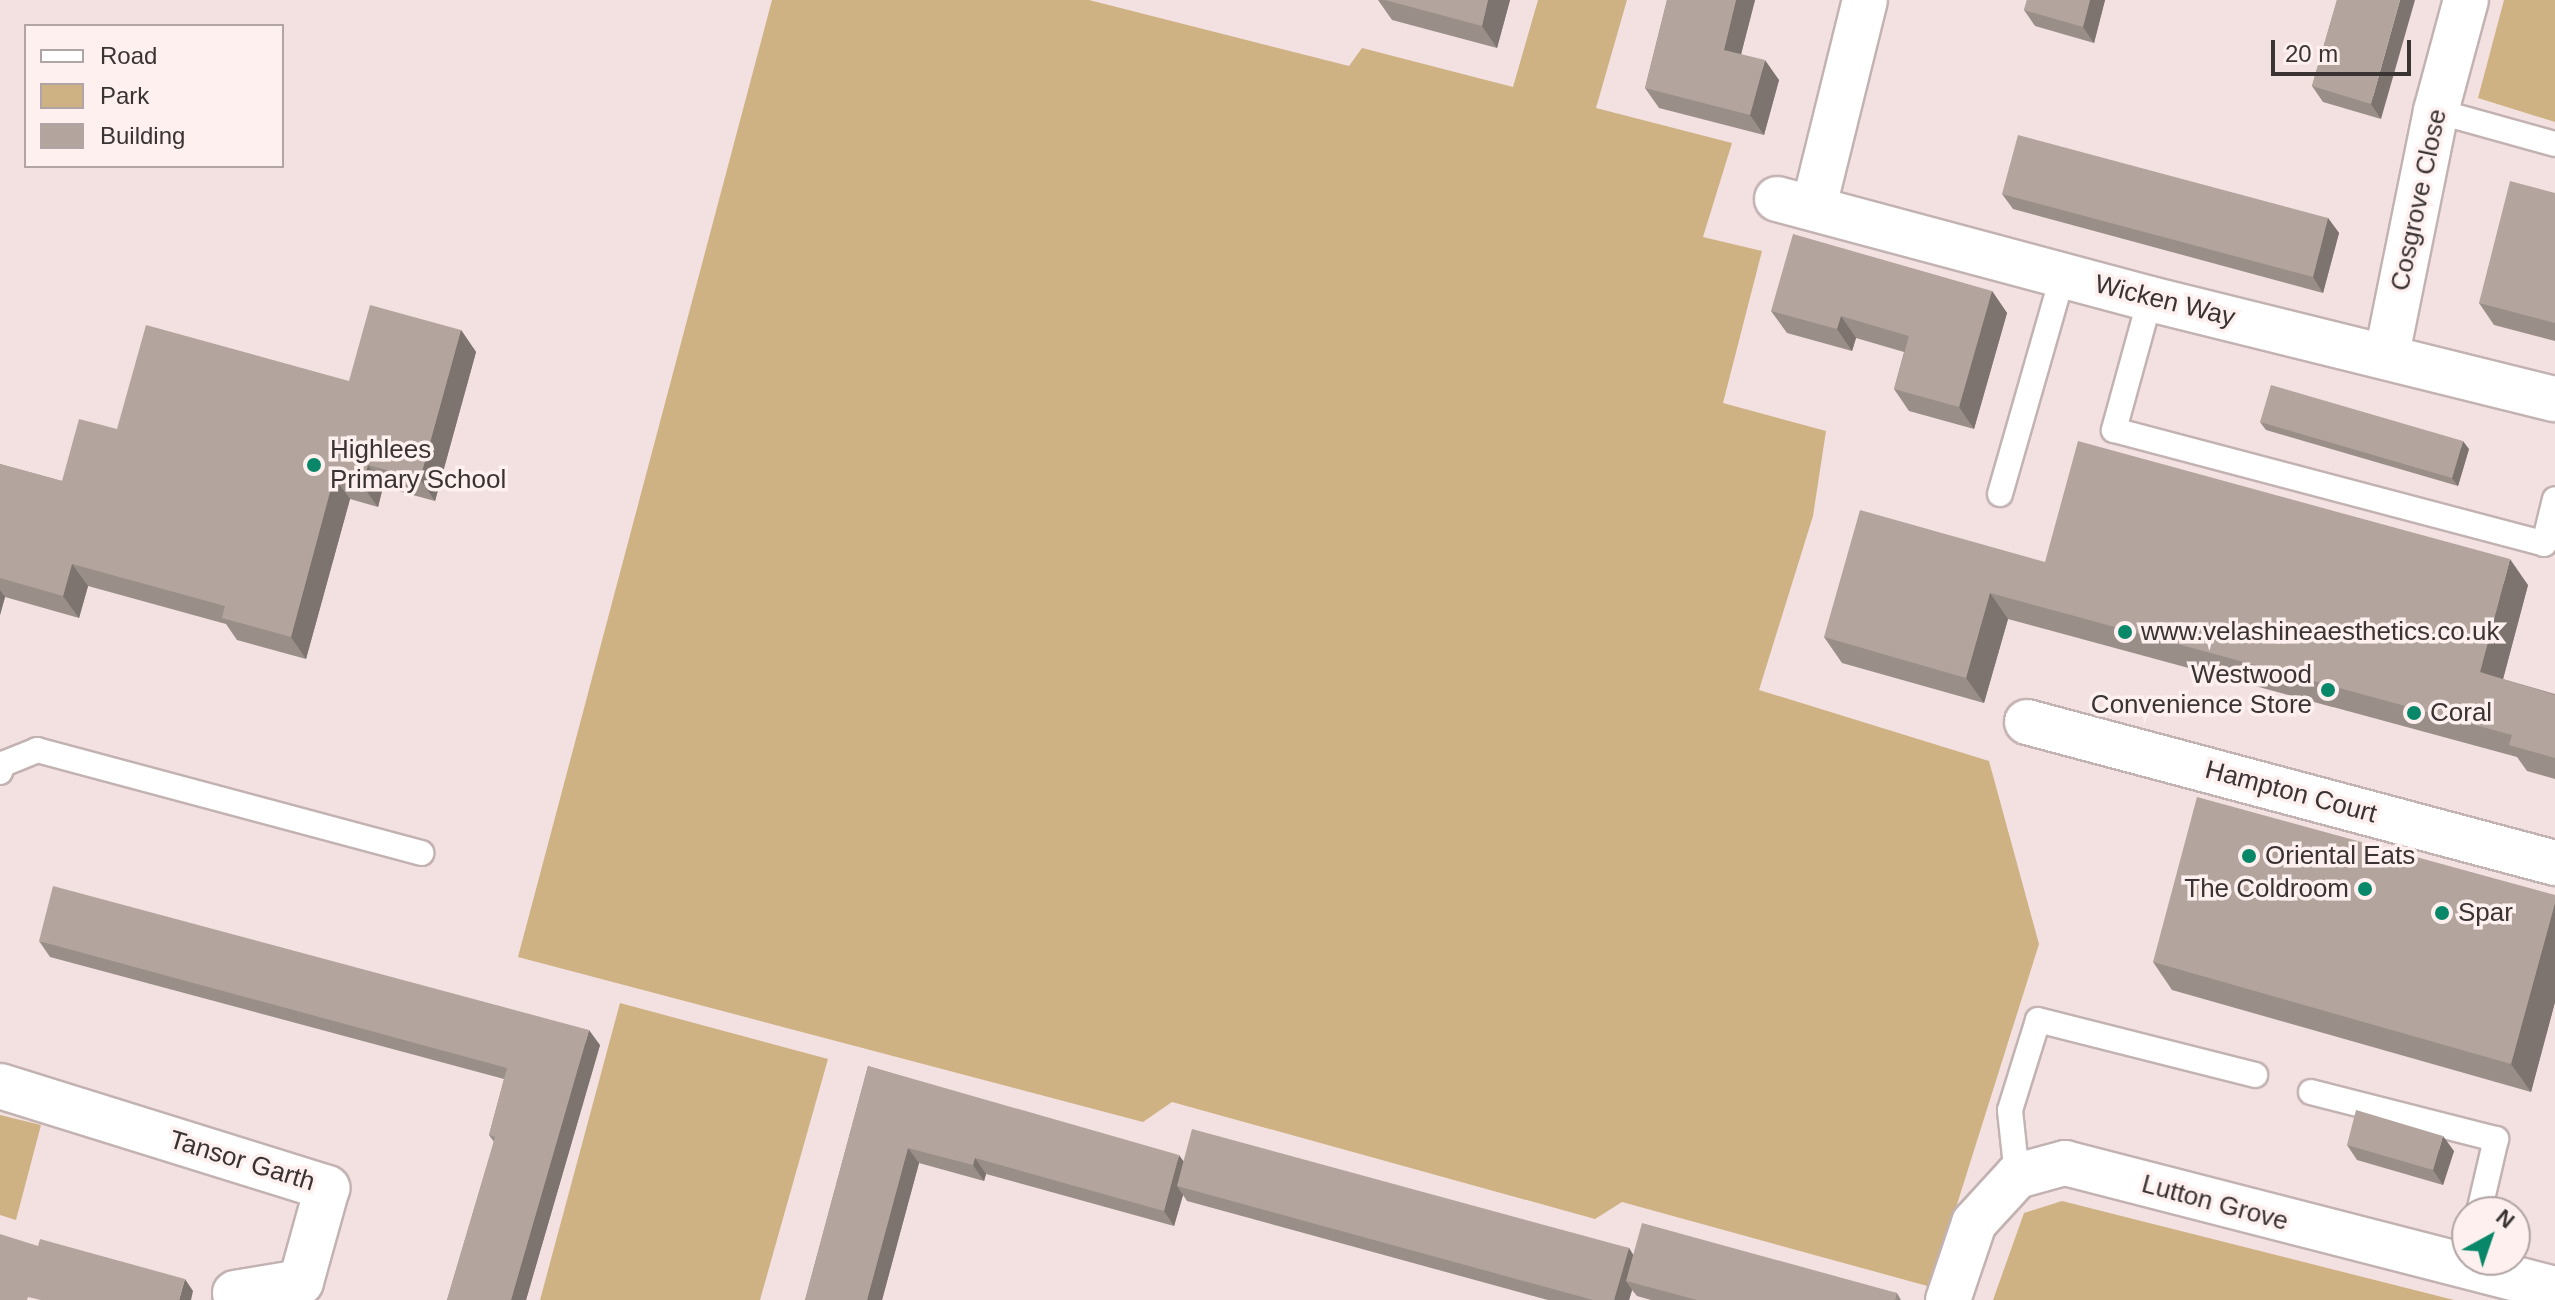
<!DOCTYPE html>
<html>
<head>
<meta charset="utf-8">
<style>
	body { margin:0 }
	#map { position:relative; width:2555px; height:1300px; overflow:hidden; background:#f3e1e1; font-family:Helvetica,sans-serif }
	div>[style] { position:absolute }
	[style*='--x'] { left:calc(var(--x)*1px); top:calc(var(--y)*1px); width:calc(var(--w)*1px); rotate:calc(var(--a)*1deg) }
	.green>* { inset:0; background:#ceb284 }
	.roads { filter:drop-shadow(2px 0 #c3b2b2) drop-shadow(-2px 0 #c3b2b2) drop-shadow(0 2px #c3b2b2) drop-shadow(0 -2px #c3b2b2) }
	.lane>* { height:24px; margin:-12px; padding:0 12px; transform-origin:12px; border-radius:12px; background:#fff }
	.street>* { height:44px; margin:-22px; padding:0 22px; transform-origin:22px; border-radius:22px; background:#fff }
	.wall>* { inset:0; background:#9a8e88 }
	.shaded-wall>* { inset:0; background:#7d746f }
	.building>* { inset:0; background:#b3a59e }
	.dots>* { width:22px; height:22px; translate:-50% -50%; box-sizing:border-box; border:4px solid #fef0ef; border-radius:50% }
	span { translate:-50% -50%; white-space:nowrap; text-align:center; line-height:1.15; -webkit-text-stroke:7px #fef0ef; paint-order:stroke }
	.street-label { font-size:26px; color:#3a3333 }
	.poi-label { font-size:26px; color:#3a3333 }
	.left { translate:0 -50%; text-align:left }
	.right { translate:-100% -50%; text-align:right }
	.legend { position:absolute; left:24px; top:24px; width:260px; height:144px; box-sizing:border-box; background:#fef0ef; border:2px solid #b0a4a4; margin:0; padding:10px 14px; list-style:none; font-size:24px; color:#3a3333 }
	.legend li { display:flex; align-items:center; gap:16px; height:40px }
	.legend b { width:40px; border:2px solid #b0a4a4 }
	.north { position:absolute; left:2451px; top:1196px; width:80px; height:80px; box-sizing:border-box; background:#fef0ef; border:2px solid #b0a4a4; border-radius:50%; rotate:40deg; font-size:22px; font-weight:700; line-height:32px; text-align:center; color:#3a3333 }
	.north::after { content:''; display:block; margin:auto; width:28px; height:36px; background:#088769; clip-path:polygon(50% 0,100% 100%,50% 72%,0 100%) }
	.scale { position:absolute; left:2271px; top:40px; width:140px; height:36px; box-sizing:border-box; border:4px solid #3a3333; border-top:0; padding-left:10px; font-size:24px; line-height:28px; white-space:nowrap; color:#3a3333; -webkit-text-stroke:6px #fef0ef; paint-order:stroke }
</style>
</head>
<body>
<div id="map">
	<div class="green">
		<i style="clip-path:polygon(772px 0,1089px 0,1349px 66px,1362px 48px,1513px 87px,1538px 0,1627px 0,1596px 108px,1732px 143px,1703px 237px,1762px 251px,1723px 403px,1826px 431px,1813px 516px,1759px 690px,1989px 761px,2039px 944px,1931px 1287px,1622px 1202px,1595px 1219px,1172px 1102px,1143px 1122px,518px 957px)"></i>
		<i style="clip-path:polygon(2504px 0,2555px 0,2555px 122px,2478px 98px)"></i>
		<i style="clip-path:polygon(620px 1003px,828px 1059px,760px 1300px,540px 1300px)"></i>
		<i style="clip-path:polygon(0 1115px,41px 1125px,16px 1220px,0 1215px)"></i>
		<i style="clip-path:polygon(2062px 1201px,2454px 1300px,1993px 1300px,2024px 1213px)"></i>
	</div>
	<div class="roads">
		<div class="lane">
			<i style="--x:2436;--y:111;--w:123;--a:15.5"></i>
			<i style="--x:2150;--y:299;--w:136;--a:105.4"></i>
			<i style="--x:2114;--y:430;--w:445;--a:14.8"></i>
			<i style="--x:2544;--y:544;--w:46;--a:-76.3"></i>
			<i style="--x:2000;--y:494;--w:228;--a:-74"></i>
			<i style="--x:0;--y:772;--w:9;--a:-69"></i>
			<i style="--x:3;--y:764;--w:37;--a:-22"></i>
			<i style="--x:37;--y:750;--w:398;--a:15"></i>
			<i style="--x:2311;--y:1092;--w:191;--a:14.3"></i>
			<i style="--x:2496;--y:1139;--w:75;--a:103.1"></i>
			<i style="--x:2017;--y:1176;--w:66;--a:-96.1"></i>
			<i style="--x:2010;--y:1110;--w:94;--a:-72.7"></i>
			<i style="--x:2038;--y:1020;--w:224;--a:14.2"></i>
		</div>
		<div class="street">
			<i style="--x:1777;--y:199;--w:386;--a:15"></i>
			<i style="--x:2150;--y:299;--w:417;--a:13.9"></i>
			<i style="--x:1814;--y:206;--w:212;--a:-76.1"></i>
			<i style="--x:2387;--y:354;--w:248;--a:-78.6"></i>
			<i style="--x:2436;--y:111;--w:115;--a:-74.9"></i>
			<i style="--x:2027;--y:722;--w:547;--a:14.95"></i>
			<i style="--x:0;--y:1086;--w:343;--a:17.3"></i>
			<i style="--x:327;--y:1188;--w:98;--a:105.5"></i>
			<i style="--x:301;--y:1282;--w:67;--a:170.5"></i>
			<i style="--x:1948;--y:1300;--w:81;--a:-71.3"></i>
			<i style="--x:1974;--y:1223;--w:64;--a:-47.5"></i>
			<i style="--x:2017;--y:1176;--w:50;--a:-15.2"></i>
			<i style="--x:2065;--y:1163;--w:506;--a:14.42"></i>
		</div>
	</div>
	<div class="wall">
		<i style="clip-path:polygon(1378px 0,1510px 0,1497px 48px,1392px 20px)"></i>
		<i style="clip-path:polygon(1667px 0,1755px 0,1741px 54px,1779px 80px,1764px 135px,1659px 108px,1645px 88px)"></i>
		<i style="clip-path:polygon(2027px 0,2105px 0,2094px 43px,2035px 26px,2024px 10px)"></i>
		<i style="clip-path:polygon(2337px 0,2381px 119px,2323px 102px,2312px 86px)"></i>
		<i style="clip-path:polygon(2555px 193px,2555px 341px,2494px 325px,2479px 303px)"></i>
		<i style="clip-path:polygon(2002px 194px,2328px 218px,2339px 233px,2323px 293px,2013px 209px)"></i>
		<i style="clip-path:polygon(1992px 291px,2007px 313px,1974px 429px,1909px 411px,1894px 389px,1904px 352px,1856px 338px,1852px 351px,1787px 333px,1771px 311px)"></i>
		<i style="clip-path:polygon(461px 330px,476px 352px,435px 501px,383px 487px,378px 507px,350px 499px,306px 659px,237px 640px,226px 624px,88px 586px,79px 618px,5px 597px,0 615px,0 464px,62px 481px,117px 429px,349px 381px)"></i>
		<i style="clip-path:polygon(2260px 422px,2469px 449px,2458px 486px,2266px 430px)"></i>
		<i style="clip-path:polygon(2045px 562px,2528px 585px,2503px 679px,2555px 694px,2555px 779px,2527px 771px,2517px 757px,2008px 619px,1984px 703px,1842px 663px,1824px 637px)"></i>
		<i style="clip-path:polygon(2555px 895px,2555px 1002px,2531px 1092px,2172px 990px,2153px 962px)"></i>
		<i style="clip-path:polygon(39px 941px,600px 1045px,526px 1300px,447px 1300px,494px 1142px,489px 1135px,504px 1079px,50px 957px)"></i>
		<i style="clip-path:polygon(868px 1066px,1183px 1161px,1629px 1248px,1633px 1255px,1897px 1293px,1901px 1300px,1651px 1300px,1637px 1296px,1632px 1290px,1629px 1300px,1548px 1300px,1187px 1201px,1183px 1195px,1174px 1226px,986px 1174px,984px 1181px,919px 1163px,882px 1300px,805px 1300px)"></i>
		<i style="clip-path:polygon(2347px 1145px,2454px 1151px,2443px 1185px,2357px 1160px)"></i>
	</div>
	<div class="shaded-wall">
		<i style="clip-path:polygon(1488px 0,1510px 0,1497px 48px,1482px 26px)"></i>
		<i style="clip-path:polygon(1736px 0,1755px 0,1737px 70px,1724px 50px)"></i>
		<i style="clip-path:polygon(2090px 0,2105px 0,2094px 43px,2083px 27px)"></i>
		<i style="clip-path:polygon(2400px 0,2415px 0,2381px 119px,2371px 104px)"></i>
		<i style="clip-path:polygon(1765px 60px,1779px 80px,1764px 135px,1750px 115px)"></i>
		<i style="clip-path:polygon(2328px 218px,2339px 233px,2323px 293px,2313px 277px)"></i>
		<i style="clip-path:polygon(1992px 291px,2007px 313px,1974px 429px,1959px 407px)"></i>
		<i style="clip-path:polygon(1841px 316px,1856px 338px,1852px 351px,1837px 329px)"></i>
		<i style="clip-path:polygon(461px 330px,476px 352px,435px 501px,420px 479px)"></i>
		<i style="clip-path:polygon(2463px 441px,2469px 449px,2458px 486px,2452px 478px)"></i>
		<i style="clip-path:polygon(368px 465px,383px 487px,378px 507px,362px 485px)"></i>
		<i style="clip-path:polygon(334px 477px,350px 499px,306px 659px,291px 637px)"></i>
		<i style="clip-path:polygon(2510px 559px,2528px 585px,2498px 698px,2480px 672px)"></i>
		<i style="clip-path:polygon(72px 564px,88px 586px,79px 618px,63px 596px)"></i>
		<i style="clip-path:polygon(0 590px,5px 597px,0 615px)"></i>
		<i style="clip-path:polygon(1990px 593px,2008px 619px,1984px 703px,1966px 678px)"></i>
		<i style="clip-path:polygon(2555px 903px,2555px 1002px,2531px 1092px,2511px 1064px)"></i>
		<i style="clip-path:polygon(589px 1030px,600px 1045px,526px 1300px,511px 1300px)"></i>
		<i style="clip-path:polygon(2443px 1136px,2454px 1151px,2443px 1185px,2433px 1170px)"></i>
		<i style="clip-path:polygon(908px 1148px,919px 1163px,882px 1300px,867px 1300px)"></i>
		<i style="clip-path:polygon(1179px 1155px,1190px 1170px,1177px 1186px,1183px 1195px,1174px 1226px,1164px 1211px)"></i>
		<i style="clip-path:polygon(975px 1158px,986px 1174px,984px 1181px,973px 1165px)"></i>
		<i style="clip-path:polygon(1629px 1248px,1639px 1264px,1626px 1281px,1632px 1290px,1629px 1300px,1614px 1300px)"></i>
		<i style="clip-path:polygon(185px 1279px,193px 1291px,191px 1300px,179px 1300px)"></i>
	</div>
	<div class="building">
		<i style="clip-path:polygon(1385px 0,1488px 0,1482px 26px)"></i>
		<i style="clip-path:polygon(1667px 0,1736px 0,1724px 50px,1765px 60px,1750px 115px,1645px 88px)"></i>
		<i style="clip-path:polygon(2027px 0,2090px 0,2083px 27px,2024px 10px)"></i>
		<i style="clip-path:polygon(2337px 0,2400px 0,2371px 104px,2312px 86px)"></i>
		<i style="clip-path:polygon(2018px 135px,2328px 218px,2313px 277px,2002px 194px)"></i>
		<i style="clip-path:polygon(2510px 181px,2555px 193px,2555px 323px,2479px 303px)"></i>
		<i style="clip-path:polygon(1793px 234px,1992px 291px,1959px 407px,1894px 389px,1909px 336px,1841px 316px,1837px 329px,1771px 311px)"></i>
		<i style="clip-path:polygon(370px 305px,461px 330px,420px 479px,368px 465px,362px 485px,334px 477px,291px 637px,222px 618px,225px 606px,72px 564px,63px 596px,0 578px,0 464px,62px 481px,79px 419px,117px 429px,146px 325px,349px 381px)"></i>
		<i style="clip-path:polygon(2271px 385px,2463px 441px,2452px 478px,2260px 422px)"></i>
		<i style="clip-path:polygon(2078px 441px,2510px 559px,2480px 672px,2555px 695px,2555px 758px,2509px 745px,2512px 735px,1990px 593px,1966px 678px,1824px 637px,1860px 510px,2045px 562px)"></i>
		<i style="clip-path:polygon(2197px 797px,2555px 895px,2555px 903px,2511px 1064px,2153px 962px)"></i>
		<i style="clip-path:polygon(53px 886px,589px 1030px,511px 1300px,447px 1300px,495px 1137px,489px 1135px,507px 1068px,39px 941px)"></i>
		<i style="clip-path:polygon(868px 1066px,1179px 1155px,1164px 1211px,975px 1158px,973px 1165px,908px 1148px,867px 1300px,805px 1300px)"></i>
		<i style="clip-path:polygon(2356px 1110px,2443px 1136px,2433px 1170px,2347px 1145px)"></i>
		<i style="clip-path:polygon(1192px 1129px,1629px 1248px,1614px 1300px,1593px 1300px,1177px 1186px)"></i>
		<i style="clip-path:polygon(1642px 1223px,1897px 1293px,1895px 1300px,1697px 1300px,1626px 1281px)"></i>
		<i style="clip-path:polygon(0 1234px,38px 1246px,40px 1239px,185px 1279px,179px 1300px,41px 1300px,28px 1297px,27px 1300px,0 1300px)"></i>
	</div>
	<div class="dots">
		<i style="left:314px;top:465px;background:#088769"></i>
		<i style="left:2125px;top:632px;background:#088769"></i>
		<i style="left:2328px;top:690px;background:#088769"></i>
		<i style="left:2414px;top:713px;background:#088769"></i>
		<i style="left:2249px;top:856px;background:#088769"></i>
		<i style="left:2365px;top:889px;background:#088769"></i>
		<i style="left:2442px;top:913px;background:#088769"></i>
	</div>
	<div class="street-label">
		<span style="left:2419px;top:200px;rotate:-78deg">Cosgrove Close</span>
		<span style="left:2165px;top:301px;rotate:14deg">Wicken Way</span>
		<span style="left:2291px;top:792px;rotate:15deg">Hampton Court</span>
		<span style="left:242px;top:1161px;rotate:17deg">Tansor Garth</span>
		<span style="left:2215px;top:1203px;rotate:15deg">Lutton Grove</span>
	</div>
	<div class="poi-label">
		<span class="left" style="left:330px;top:465px">Highlees<br>Primary School</span>
		<span class="left" style="left:2141px;top:632px">www.velashineaesthetics.co.uk</span>
		<span class="right" style="left:2312px;top:690px">Westwood<br>Convenience Store</span>
		<span class="left" style="left:2430px;top:713px">Coral</span>
		<span class="left" style="left:2265px;top:856px">Oriental Eats</span>
		<span class="right" style="left:2349px;top:889px">The Coldroom</span>
		<span class="left" style="left:2458px;top:913px">Spar</span>
	</div>
	<ul class="legend">
	<li><b style="height:10px;background:#fff"></b>Road</li>
	<li><b style="height:22px;background:#ceb284"></b>Park</li>
	<li><b style="height:22px;background:#b3a59e"></b>Building</li>
	</ul>
	<div class="north">N</div>
	<div class="scale">20 m</div>
</div>
</body>
</html>
